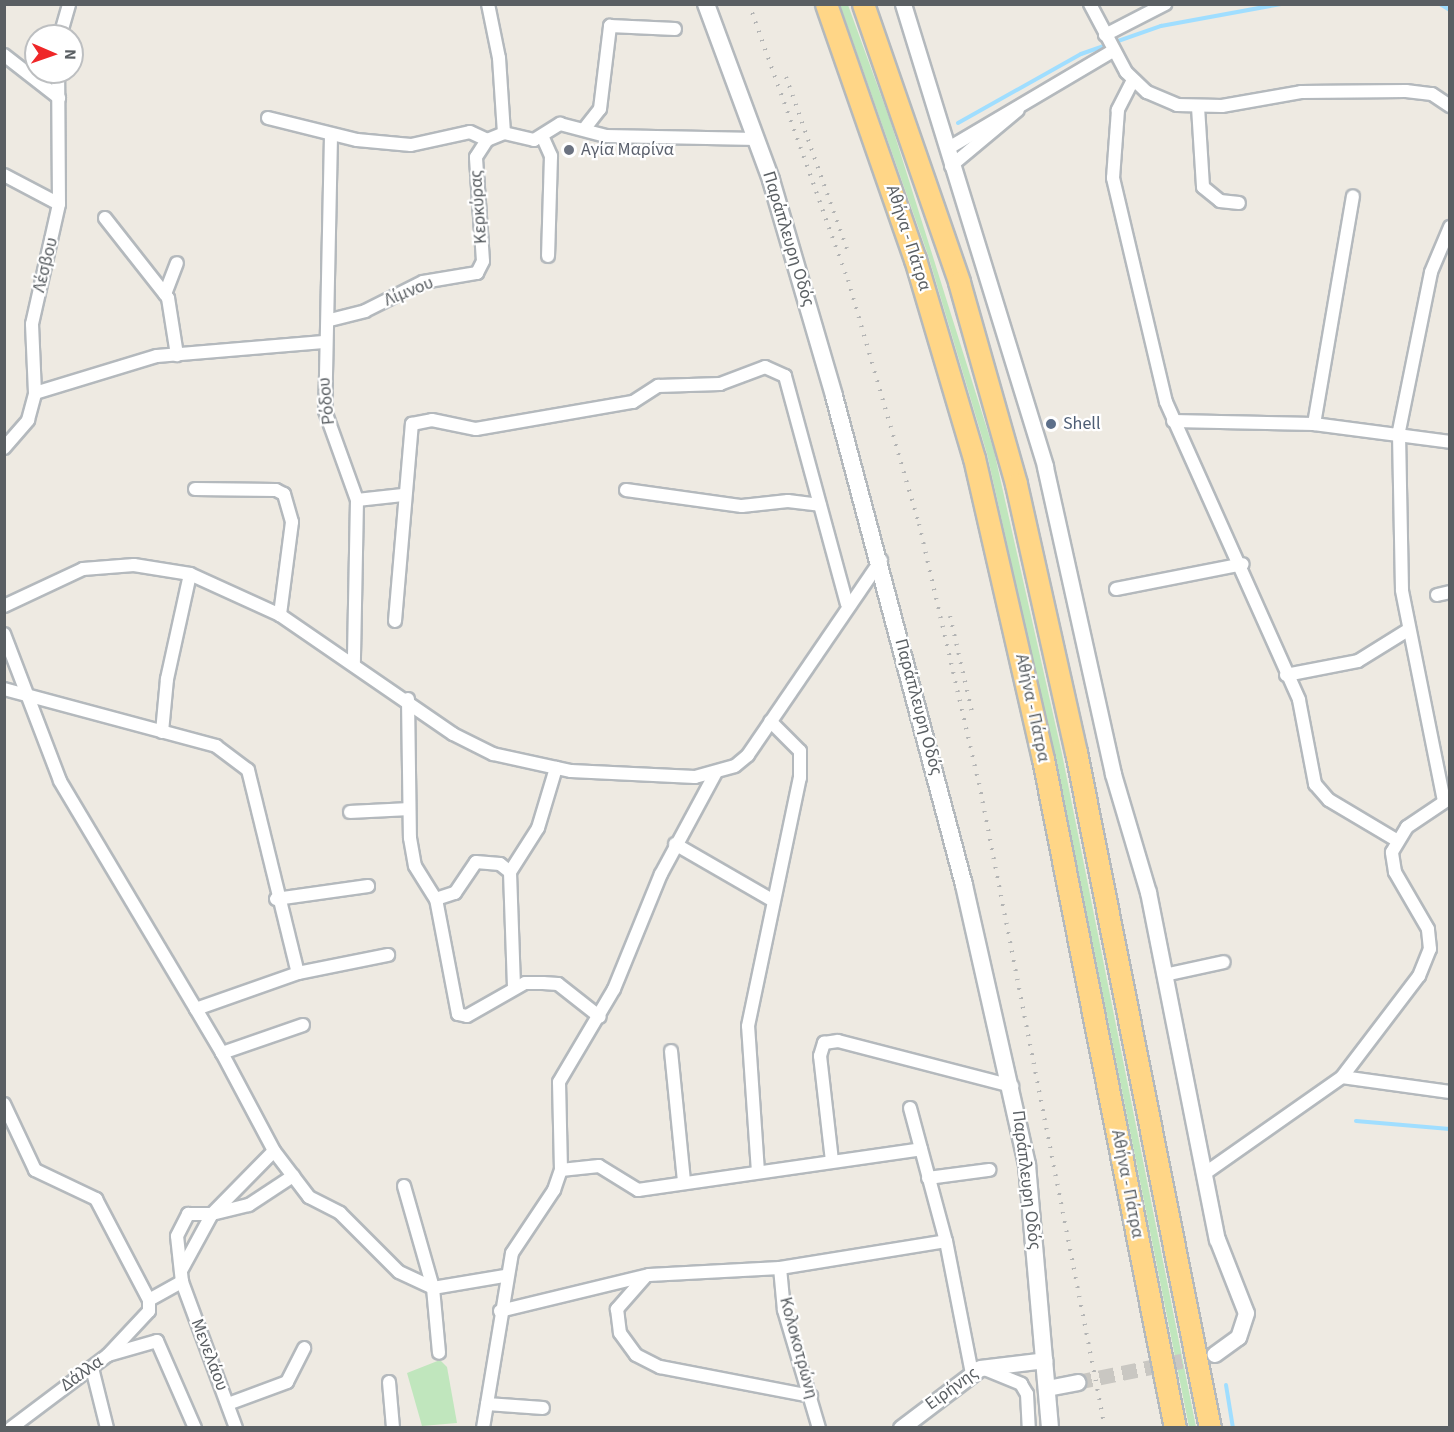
<!DOCTYPE html>
<html>
<head>
<meta charset="utf-8">
<style>
	body { margin:0 }
	#map { position:relative; width:1454px; height:1432px; overflow:hidden; background:#eeeae2; font-family:"Source Sans 3",sans-serif }
	div>[style] { position:absolute }
	[style*='--x'] { left:calc(var(--x)*1px); top:calc(var(--y)*1px); width:calc(var(--w)*1px); rotate:calc(var(--a)*1deg) }
	.green>* { inset:0; background:#c0e6bd }
	.stream>* { height:4px; margin:-2px; padding:0 2px; transform-origin:2px; border-radius:2px; background:#a0deff }
	.tertiary-tunnel>* { height:15px; margin-top:-7.5px; transform-origin:0; background:repeating-linear-gradient(90deg,#c9c7c2 0 15px,transparent 0 23px) }
	.roads { filter:drop-shadow(2px 0 #b4b9bd) drop-shadow(-2px 0 #b4b9bd) drop-shadow(0 2px #b4b9bd) drop-shadow(0 -2px #b4b9bd) }
	.minor>* { height:12px; margin:-6px; padding:0 6px; transform-origin:6px; border-radius:6px; background:#fff }
	.tertiary>* { height:15px; margin:-7.5px; padding:0 7.5px; transform-origin:7.5px; border-radius:7.5px; background:#fff }
	.secondary>* { height:16px; margin:-8px; padding:0 8px; transform-origin:8px; border-radius:8px; background:#fff }
	.motorway>* { height:21px; margin:-10.5px; padding:0 10.5px; transform-origin:10.5px; border-radius:10.5px; background:#ffd687 }
	.rail>* { height:4px; margin-top:-2px; transform-origin:0; background:repeating-linear-gradient(90deg,#b3b4b4 0 1.5px,transparent 0 9.5px) }
	.dots>* { width:16px; height:16px; translate:-50% -50%; box-sizing:border-box; border:3px solid #fff; border-radius:50% }
	span { translate:-50% -50%; white-space:nowrap; text-align:center; line-height:1.15; -webkit-text-stroke:4.5px #fff; paint-order:stroke }
	.worship-label { font-size:18px; color:#5b616d }
	.left { translate:0 -50%; text-align:left }
	.street-label { font-size:18px; color:#5a5f63 }
	.service-label { font-size:18px; color:#4e5e75 }
	.frame { position:absolute; inset:0; border:6px solid #5a5f63; pointer-events:none }
	.north { position:absolute; left:24px; top:24px; width:60px; height:60px; box-sizing:border-box; background:#fff; border:2px solid #bdbfc1; border-radius:50%; rotate:92deg; font-size:16px; font-weight:700; line-height:24px; text-align:center; color:#5a5f63 }
	.north::after { content:''; display:block; margin:auto; width:21px; height:27px; background:#ef2728; clip-path:polygon(50% 0,100% 100%,50% 72%,0 100%) }
</style>
</head>
<body>
<div id="map">
	<div class="green">
		<i style="clip-path:polygon(840px 5px,848px 5px,890px 120px,994px 451px,1062px 754px,1196px 1427px,1189px 1427px,1062px 790px,987px 454px,928px 255px)"></i>
		<i style="clip-path:polygon(440px 1360px,447px 1367px,457px 1423px,422px 1426px,407px 1373px)"></i>
	</div>
	<div class="stream">
		<i style="--x:1440;--y:4;--w:12;--a:31"></i>
		<i style="--x:958;--y:123;--w:141;--a:-29.3"></i>
		<i style="--x:1081;--y:54;--w:85;--a:-19.3"></i>
		<i style="--x:1161;--y:26;--w:122;--a:-10.4"></i>
		<i style="--x:1356;--y:1121;--w:94;--a:4.9"></i>
		<i style="--x:1226;--y:1385;--w:44;--a:80.8"></i>
	</div>
	<div class="tertiary-tunnel">
		<i style="--x:1077;--y:1382;--w:132;--a:-11.4"></i>
	</div>
	<div class="roads">
		<div class="minor">
			<i style="--x:488;--y:4;--w:55;--a:78.5"></i>
			<i style="--x:499;--y:58;--w:75;--a:86.2"></i>
			<i style="--x:1090;--y:4;--w:77;--a:62.1"></i>
			<i style="--x:1126;--y:72;--w:29;--a:44"></i>
			<i style="--x:1147;--y:92;--w:33;--a:23"></i>
			<i style="--x:1177;--y:105;--w:45;--a:1.3"></i>
			<i style="--x:1222;--y:106;--w:80;--a:-10"></i>
			<i style="--x:1301;--y:92;--w:105;--a:-0.5"></i>
			<i style="--x:1406;--y:91;--w:26;--a:7"></i>
			<i style="--x:1432;--y:94;--w:22;--a:34"></i>
			<i style="--x:1105;--y:35;--w:68;--a:-27.3"></i>
			<i style="--x:60;--y:36;--w:33;--a:-74"></i>
			<i style="--x:4;--y:55;--w:70;--a:38"></i>
			<i style="--x:1133;--y:80;--w:34;--a:117"></i>
			<i style="--x:1118;--y:110;--w:68;--a:94.2"></i>
			<i style="--x:1113;--y:178;--w:230;--a:76.7"></i>
			<i style="--x:1166;--y:402;--w:326;--a:65.9"></i>
			<i style="--x:1299;--y:700;--w:86;--a:79.2"></i>
			<i style="--x:1315;--y:784;--w:21;--a:49"></i>
			<i style="--x:1329;--y:800;--w:78;--a:30.8"></i>
			<i style="--x:1198;--y:107;--w:80;--a:86.4"></i>
			<i style="--x:1203;--y:187;--w:22;--a:39"></i>
			<i style="--x:1220;--y:201;--w:19;--a:6"></i>
			<i style="--x:268;--y:118;--w:92;--a:13.9"></i>
			<i style="--x:357;--y:140;--w:54;--a:5.3"></i>
			<i style="--x:411;--y:145;--w:60;--a:-12.4"></i>
			<i style="--x:470;--y:132;--w:19;--a:25"></i>
			<i style="--x:585;--y:128;--w:24;--a:-52"></i>
			<i style="--x:600;--y:109;--w:84;--a:-83.1"></i>
			<i style="--x:610;--y:26;--w:65;--a:2.6"></i>
			<i style="--x:504;--y:133;--w:31;--a:13"></i>
			<i style="--x:534;--y:140;--w:31;--a:-32"></i>
			<i style="--x:560;--y:124;--w:48;--a:14.6"></i>
			<i style="--x:606;--y:136;--w:151;--a:1.1"></i>
			<i style="--x:331;--y:136;--w:275;--a:91.2"></i>
			<i style="--x:325;--y:411;--w:95;--a:70.2"></i>
			<i style="--x:357;--y:500;--w:163;--a:91.1"></i>
			<i style="--x:543;--y:138;--w:20;--a:66"></i>
			<i style="--x:551;--y:156;--w:100;--a:91.7"></i>
			<i style="--x:947;--y:149;--w:193;--a:-30.6"></i>
			<i style="--x:951;--y:166;--w:87;--a:-39.9"></i>
			<i style="--x:4;--y:175;--w:62;--a:27.8"></i>
			<i style="--x:105;--y:218;--w:102;--a:51.8"></i>
			<i style="--x:168;--y:298;--w:58;--a:81"></i>
			<i style="--x:165;--y:294;--w:33;--a:-69"></i>
			<i style="--x:330;--y:320;--w:36;--a:-14"></i>
			<i style="--x:365;--y:311;--w:65;--a:-26.6"></i>
			<i style="--x:423;--y:282;--w:55;--a:-9.5"></i>
			<i style="--x:477;--y:273;--w:13;--a:-63"></i>
			<i style="--x:483;--y:261;--w:104;--a:-93.9"></i>
			<i style="--x:476;--y:157;--w:20;--a:-57"></i>
			<i style="--x:487;--y:140;--w:18;--a:-22"></i>
			<i style="--x:35;--y:393;--w:127;--a:-16.9"></i>
			<i style="--x:157;--y:356;--w:167;--a:-4.8"></i>
			<i style="--x:1173;--y:421;--w:141;--a:1.2"></i>
			<i style="--x:1314;--y:424;--w:137;--a:7.5"></i>
			<i style="--x:1314;--y:424;--w:231;--a:-80.3"></i>
			<i style="--x:4;--y:448;--w:37;--a:-49"></i>
			<i style="--x:28;--y:420;--w:28;--a:-75"></i>
			<i style="--x:35;--y:393;--w:69;--a:-92.5"></i>
			<i style="--x:32;--y:324;--w:123;--a:-77.3"></i>
			<i style="--x:59;--y:204;--w:132;--a:-90.4"></i>
			<i style="--x:195;--y:489;--w:81;--a:0.7"></i>
			<i style="--x:276;--y:490;--w:9;--a:27"></i>
			<i style="--x:284;--y:494;--w:29;--a:74"></i>
			<i style="--x:292;--y:522;--w:94;--a:97.4"></i>
			<i style="--x:626;--y:490;--w:117;--a:7.9"></i>
			<i style="--x:742;--y:506;--w:46;--a:-6.2"></i>
			<i style="--x:788;--y:501;--w:32;--a:7"></i>
			<i style="--x:357;--y:500;--w:46;--a:-6.2"></i>
			<i style="--x:1116;--y:589;--w:129;--a:-11.1"></i>
			<i style="--x:1437;--y:595;--w:13;--a:-13"></i>
			<i style="--x:4;--y:606;--w:87;--a:-25.1"></i>
			<i style="--x:83;--y:569;--w:51;--a:-4.5"></i>
			<i style="--x:134;--y:565;--w:57;--a:9.1"></i>
			<i style="--x:190;--y:574;--w:99;--a:24.5"></i>
			<i style="--x:280;--y:615;--w:210;--a:34.5"></i>
			<i style="--x:453;--y:734;--w:45;--a:26.6"></i>
			<i style="--x:493;--y:754;--w:80;--a:12.3"></i>
			<i style="--x:571;--y:771;--w:124;--a:2.8"></i>
			<i style="--x:695;--y:777;--w:41;--a:-15.4"></i>
			<i style="--x:735;--y:766;--w:17;--a:-40"></i>
			<i style="--x:748;--y:755;--w:236;--a:-55.7"></i>
			<i style="--x:395;--y:621;--w:198;--a:-85.1"></i>
			<i style="--x:412;--y:424;--w:20;--a:-11"></i>
			<i style="--x:432;--y:420;--w:45;--a:11.6"></i>
			<i style="--x:476;--y:429;--w:159;--a:-9.8"></i>
			<i style="--x:633;--y:402;--w:30;--a:-33"></i>
			<i style="--x:658;--y:386;--w:62;--a:-1.8"></i>
			<i style="--x:720;--y:384;--w:48;--a:-20.7"></i>
			<i style="--x:765;--y:367;--w:22;--a:24"></i>
			<i style="--x:785;--y:376;--w:236;--a:74.8"></i>
			<i style="--x:4;--y:634;--w:157;--a:69.1"></i>
			<i style="--x:60;--y:781;--w:265;--a:59.2"></i>
			<i style="--x:1286;--y:675;--w:73;--a:-11"></i>
			<i style="--x:1358;--y:661;--w:59;--a:-31.8"></i>
			<i style="--x:4;--y:689;--w:220;--a:15"></i>
			<i style="--x:216;--y:746;--w:40;--a:37"></i>
			<i style="--x:248;--y:770;--w:209;--a:76.2"></i>
			<i style="--x:408;--y:699;--w:139;--a:89.2"></i>
			<i style="--x:410;--y:838;--w:28;--a:80"></i>
			<i style="--x:415;--y:866;--w:39;--a:58"></i>
			<i style="--x:436;--y:899;--w:117;--a:79.2"></i>
			<i style="--x:458;--y:1014;--w:9;--a:13"></i>
			<i style="--x:467;--y:1016;--w:67;--a:-29.6"></i>
			<i style="--x:525;--y:983;--w:18;--a:0"></i>
			<i style="--x:543;--y:983;--w:15;--a:4"></i>
			<i style="--x:558;--y:984;--w:53;--a:38.2"></i>
			<i style="--x:162;--y:732;--w:53;--a:-84.6"></i>
			<i style="--x:167;--y:679;--w:107;--a:-77.6"></i>
			<i style="--x:1444;--y:801;--w:215;--a:-101.3"></i>
			<i style="--x:1402;--y:590;--w:159;--a:-91.1"></i>
			<i style="--x:1399;--y:431;--w:162;--a:-78.6"></i>
			<i style="--x:1431;--y:272;--w:49;--a:-67.1"></i>
			<i style="--x:350;--y:812;--w:59;--a:-2.9"></i>
			<i style="--x:675;--y:844;--w:112;--a:30"></i>
			<i style="--x:276;--y:899;--w:93;--a:-8"></i>
			<i style="--x:436;--y:899;--w:20;--a:-18"></i>
			<i style="--x:455;--y:893;--w:37;--a:-56"></i>
			<i style="--x:476;--y:862;--w:24;--a:5"></i>
			<i style="--x:500;--y:864;--w:13;--a:39"></i>
			<i style="--x:1164;--y:975;--w:61;--a:-12.2"></i>
			<i style="--x:514;--y:987;--w:115;--a:-92"></i>
			<i style="--x:510;--y:872;--w:52;--a:-57.5"></i>
			<i style="--x:538;--y:828;--w:63;--a:-73.3"></i>
			<i style="--x:303;--y:1025;--w:86;--a:160.9"></i>
			<i style="--x:222;--y:1053;--w:51;--a:-120.6"></i>
			<i style="--x:196;--y:1009;--w:108;--a:-19.4"></i>
			<i style="--x:298;--y:973;--w:92;--a:-11.3"></i>
			<i style="--x:671;--y:1051;--w:132;--a:84.3"></i>
			<i style="--x:222;--y:1053;--w:111;--a:62"></i>
			<i style="--x:274;--y:1151;--w:58;--a:52.7"></i>
			<i style="--x:309;--y:1197;--w:35;--a:27"></i>
			<i style="--x:340;--y:1213;--w:83;--a:45"></i>
			<i style="--x:399;--y:1272;--w:38;--a:25"></i>
			<i style="--x:433;--y:1288;--w:73;--a:-9.5"></i>
			<i style="--x:1342;--y:1077;--w:109;--a:7.9"></i>
			<i style="--x:4;--y:1104;--w:73;--a:64.8"></i>
			<i style="--x:35;--y:1170;--w:68;--a:25.4"></i>
			<i style="--x:96;--y:1199;--w:114;--a:62.3"></i>
			<i style="--x:149;--y:1300;--w:11;--a:90"></i>
			<i style="--x:149;--y:1311;--w:60;--a:133"></i>
			<i style="--x:910;--y:1108;--w:138;--a:74.9"></i>
			<i style="--x:946;--y:1241;--w:135;--a:78.9"></i>
			<i style="--x:832;--y:1161;--w:106;--a:-96.5"></i>
			<i style="--x:820;--y:1056;--w:14;--a:-73"></i>
			<i style="--x:824;--y:1043;--w:14;--a:-8"></i>
			<i style="--x:838;--y:1041;--w:180;--a:14.5"></i>
			<i style="--x:561;--y:1170;--w:38;--a:-6"></i>
			<i style="--x:599;--y:1166;--w:46;--a:31.6"></i>
			<i style="--x:638;--y:1190;--w:286;--a:-8.2"></i>
			<i style="--x:758;--y:1172;--w:146;--a:-93.9"></i>
			<i style="--x:748;--y:1026;--w:253;--a:-78.2"></i>
			<i style="--x:800;--y:778;--w:27;--a:-90"></i>
			<i style="--x:800;--y:751;--w:42;--a:-135"></i>
			<i style="--x:1204;--y:1174;--w:169;--a:-35.1"></i>
			<i style="--x:1342;--y:1077;--w:127;--a:-52.7"></i>
			<i style="--x:1419;--y:976;--w:29;--a:-68"></i>
			<i style="--x:1430;--y:949;--w:20;--a:-96"></i>
			<i style="--x:1428;--y:929;--w:66;--a:-120.1"></i>
			<i style="--x:1395;--y:872;--w:20;--a:-99"></i>
			<i style="--x:1392;--y:852;--w:29;--a:-59"></i>
			<i style="--x:1407;--y:827;--w:52;--a:-34"></i>
			<i style="--x:928;--y:1178;--w:62;--a:-7.5"></i>
			<i style="--x:404;--y:1186;--w:106;--a:74.1"></i>
			<i style="--x:433;--y:1288;--w:65;--a:84.7"></i>
			<i style="--x:780;--y:1268;--w:42;--a:84.6"></i>
			<i style="--x:784;--y:1310;--w:123;--a:73.5"></i>
			<i style="--x:182;--y:1269;--w:63;--a:-61.4"></i>
			<i style="--x:212;--y:1214;--w:38;--a:-14"></i>
			<i style="--x:249;--y:1205;--w:53;--a:-33.4"></i>
			<i style="--x:645;--y:1277;--w:43;--a:131.2"></i>
			<i style="--x:617;--y:1309;--w:24;--a:83"></i>
			<i style="--x:620;--y:1333;--w:27;--a:54"></i>
			<i style="--x:636;--y:1355;--w:27;--a:27"></i>
			<i style="--x:660;--y:1367;--w:154;--a:10.9"></i>
			<i style="--x:149;--y:1300;--w:38;--a:-29"></i>
			<i style="--x:500;--y:1311;--w:153;--a:-13.6"></i>
			<i style="--x:649;--y:1275;--w:131;--a:-3.1"></i>
			<i style="--x:780;--y:1268;--w:168;--a:-9.2"></i>
			<i style="--x:92;--y:1368;--w:62;--a:76"></i>
			<i style="--x:987;--y:1370;--w:37;--a:22"></i>
			<i style="--x:1021;--y:1384;--w:12;--a:59"></i>
			<i style="--x:1027;--y:1394;--w:34;--a:87"></i>
			<i style="--x:389;--y:1382;--w:46;--a:85"></i>
			<i style="--x:228;--y:1404;--w:63;--a:-20.4"></i>
			<i style="--x:287;--y:1382;--w:38;--a:-63"></i>
			<i style="--x:487;--y:1404;--w:56;--a:4.1"></i>
			<i style="--x:11;--y:1428;--w:121;--a:-37"></i>
			<i style="--x:108;--y:1355;--w:51;--a:-15.9"></i>
			<i style="--x:157;--y:1341;--w:95;--a:66.4"></i>
			<i style="--x:236;--y:1428;--w:156;--a:-110.3"></i>
			<i style="--x:182;--y:1282;--w:46;--a:-96.2"></i>
			<i style="--x:177;--y:1236;--w:25;--a:-63"></i>
			<i style="--x:188;--y:1214;--w:24;--a:0"></i>
			<i style="--x:212;--y:1214;--w:88;--a:-45.5"></i>
			<i style="--x:483;--y:1428;--w:177;--a:-80.6"></i>
			<i style="--x:512;--y:1253;--w:76;--a:-56.3"></i>
			<i style="--x:554;--y:1190;--w:21;--a:-71"></i>
			<i style="--x:561;--y:1170;--w:88;--a:-91.3"></i>
			<i style="--x:559;--y:1082;--w:108;--a:-59.4"></i>
			<i style="--x:614;--y:989;--w:124;--a:-67.8"></i>
			<i style="--x:661;--y:874;--w:114;--a:-61.6"></i>
		</div>
		<div class="tertiary">
			<i style="--x:903;--y:4;--w:484;--a:72.9"></i>
			<i style="--x:1045;--y:467;--w:314;--a:77.5"></i>
			<i style="--x:1113;--y:774;--w:123;--a:73.5"></i>
			<i style="--x:1148;--y:892;--w:354;--a:78.8"></i>
			<i style="--x:1217;--y:1239;--w:79;--a:68.6"></i>
			<i style="--x:1246;--y:1313;--w:25;--a:108"></i>
			<i style="--x:1238;--y:1337;--w:29;--a:144"></i>
			<i style="--x:1047;--y:1388;--w:31;--a:-11"></i>
			<i style="--x:901;--y:1428;--w:99;--a:-37.2"></i>
			<i style="--x:980;--y:1368;--w:65;--a:-7"></i>
		</div>
		<div class="secondary">
			<i style="--x:706;--y:4;--w:188;--a:69.7"></i>
			<i style="--x:771;--y:180;--w:225;--a:73.7"></i>
			<i style="--x:834;--y:396;--w:506;--a:75.11"></i>
			<i style="--x:964;--y:885;--w:287;--a:77.3"></i>
			<i style="--x:1027;--y:1165;--w:264;--a:85"></i>
		</div>
		<div class="motorway">
			<i style="--x:826;--y:4;--w:270;--a:70.8"></i>
			<i style="--x:915;--y:259;--w:208;--a:73.5"></i>
			<i style="--x:974;--y:458;--w:309;--a:77.1"></i>
			<i style="--x:1043;--y:759;--w:682;--a:78.84"></i>
			<i style="--x:863;--y:4;--w:294;--a:70.9"></i>
			<i style="--x:959;--y:282;--w:210;--a:74.2"></i>
			<i style="--x:1016;--y:484;--w:275;--a:77.4"></i>
			<i style="--x:1076;--y:752;--w:689;--a:78.79"></i>
		</div>
	</div>
	<div class="rail">
		<i style="--x:749;--y:4;--w:293;--a:70.3"></i>
		<i style="--x:848;--y:280;--w:254;--a:73.8"></i>
		<i style="--x:919;--y:524;--w:266;--a:77"></i>
		<i style="--x:979;--y:783;--w:657;--a:78.95"></i>
		<i style="--x:786;--y:77;--w:189;--a:70.5"></i>
		<i style="--x:950;--y:616;--w:98;--a:77.1"></i>
	</div>
	<div class="dots">
		<i style="left:569px;top:150px;background:#6b7280"></i>
		<i style="left:1051px;top:424px;background:#5c6f8a"></i>
	</div>
	<div class="worship-label">
		<span class="left" style="left:581px;top:150px">Αγία Μαρίνα</span>
	</div>
	<div class="street-label">
		<span style="left:479px;top:207px;rotate:-94deg">Κερκύρας</span>
		<span style="left:908px;top:238px;rotate:72deg">Αθήνα - Πάτρα</span>
		<span style="left:788px;top:239px;rotate:73deg">Παράπλευρη Οδός</span>
		<span style="left:46px;top:265px;rotate:-76deg">Λέσβου</span>
		<span style="left:409px;top:292px;rotate:-22deg">Λίμνου</span>
		<span style="left:327px;top:401px;rotate:-96deg">Ρόδου</span>
		<span style="left:918px;top:707px;rotate:75deg">Παράπλευρη Οδός</span>
		<span style="left:1032px;top:708px;rotate:78deg">Αθήνα - Πάτρα</span>
		<span style="left:1026px;top:1180px;rotate:83deg">Παράπλευρη Οδός</span>
		<span style="left:1127px;top:1184px;rotate:79deg">Αθήνα - Πάτρα</span>
		<span style="left:798px;top:1348px;rotate:75deg">Κολοκοτρώνη</span>
		<span style="left:209px;top:1355px;rotate:69deg">Μενελάου</span>
		<span style="left:82px;top:1374px;rotate:-36deg">Δάλλα</span>
		<span style="left:952px;top:1389px;rotate:-36deg">Ειρήνης</span>
	</div>
	<div class="service-label">
		<span class="left" style="left:1063px;top:424px">Shell</span>
	</div>
	<div class="frame"></div>
	<div class="north">N</div>
</div>
</body>
</html>
